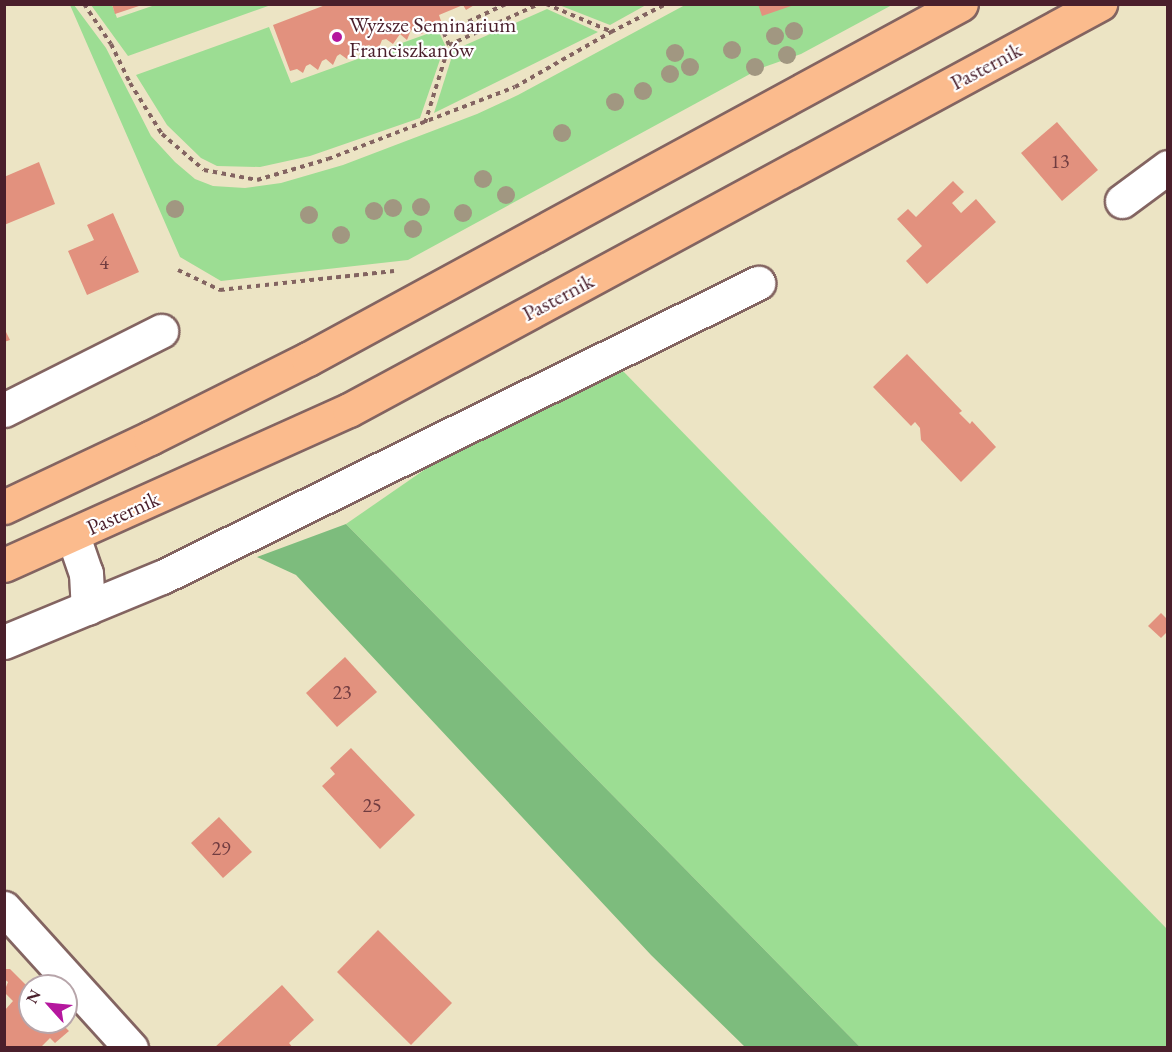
<!DOCTYPE html>
<html>
<head>
<meta charset="utf-8">
<style>
	body { margin:0 }
	#map { position:relative; width:1172px; height:1052px; overflow:hidden; background:#ece4c4; font-family:"EB Garamond",serif }
	div>[style] { position:absolute }
	[style*='--x'] { left:calc(var(--x)*1px); top:calc(var(--y)*1px); width:calc(var(--w)*1px); rotate:calc(var(--a)*1deg) }
	.green>* { inset:0; background:#9cdd93 }
	.forest>* { inset:0; background:#7dbc7d }
	.building>* { inset:0; background:#e2917e }
	.path>* { height:4px; margin-top:-2px; transform-origin:0; background:repeating-linear-gradient(90deg,#836461 0 4.5px,transparent 0 9px) }
	.roads { filter:drop-shadow(2px 0 #836461) drop-shadow(-2px 0 #836461) drop-shadow(0 2px #836461) drop-shadow(0 -2px #836461) }
	.minor>* { height:33px; margin:-16.5px; padding:0 16.5px; transform-origin:16.5px; border-radius:16.5px; background:#fff }
	.major>* { height:33px; margin:-16.5px; padding:0 16.5px; transform-origin:16.5px; border-radius:16.5px; background:#fbbb8d }
	.trees>* { width:18px; height:18px; margin:-9px; border-radius:50%; background:#a19781 }
	.dots>* { width:16px; height:16px; translate:-50% -50%; box-sizing:border-box; border:3px solid #fff; border-radius:50% }
	span { translate:-50% -50%; white-space:nowrap; text-align:center; line-height:1.15; -webkit-text-stroke:4.5px #fff; paint-order:stroke }
	.number-label { font-size:20px; color:#703c40 }
	.number-label span { -webkit-text-stroke-width:0 }
	.poi-label { font-size:22px; color:#4a1f2b }
	.left { translate:0 -50%; text-align:left }
	.street-label { font-size:22px; color:#4a1f2b }
	.frame { position:absolute; inset:0; border:6px solid #4a1f2b; pointer-events:none }
	.north { position:absolute; left:18px; top:974px; width:60px; height:60px; box-sizing:border-box; background:#fff; border:2px solid #b7a5aa; border-radius:50%; rotate:297deg; font-size:16px; font-weight:700; line-height:24px; text-align:center; color:#4a1f2b }
	.north::after { content:''; display:block; margin:auto; width:21px; height:27px; background:#b5179e; clip-path:polygon(50% 0,100% 100%,50% 72%,0 100%) }
</style>
</head>
<body>
<div id="map">
	<div class="green">
		<i style="clip-path:polygon(70px 5px,74px 5px,106px 48px,151px 136px,175px 162px,195px 179px,213px 186px,245px 188px,281px 183px,343px 165px,477px 114px,518px 95px,685px 5px,892px 5px,801px 54px,761px 68px,408px 260px,221px 281px,180px 257px)"></i>
		<i style="clip-path:polygon(91px 5px,112px 5px,117px 18px,155px 5px,271px 5px,128px 56px)"></i>
		<i style="clip-path:polygon(559px 5px,646px 5px,610px 25px)"></i>
		<i style="clip-path:polygon(547px 9px,598px 32px,434px 113px,454px 50px)"></i>
		<i style="clip-path:polygon(269px 27px,291px 83px,438px 30px,445px 45px,420px 118px,310px 156px,260px 167px,217px 166px,201px 158px,167px 125px,136px 75px)"></i>
		<i style="clip-path:polygon(621px 369px,1167px 929px,1167px 1047px,860px 1047px,346px 524px,440px 459px)"></i>
	</div>
	<div class="forest">
		<i style="clip-path:polygon(346px 524px,860px 1047px,745px 1047px,651px 955px,296px 575px,257px 557px)"></i>
	</div>
	<div class="building">
		<i style="clip-path:polygon(112px 4px,142px 4px,142px 5px,115px 14px)"></i>
		<i style="clip-path:polygon(328px 4px,476px 4px,466px 10px,463px 5px,439px 15px,441px 21px,437px 29px,427px 25px,422px 34px,411px 30px,407px 40px,400px 34px,393px 44px,386px 39px,382px 40px,378px 50px,369px 45px,366px 46px,362px 55px,355px 50px,351px 51px,347px 59px,340px 54px,337px 56px,333px 65px,326px 59px,322px 61px,318px 70px,310px 64px,306px 66px,303px 73px,297px 69px,290px 71px,273px 25px)"></i>
		<i style="clip-path:polygon(758px 4px,794px 4px,794px 5px,762px 16px)"></i>
		<i style="clip-path:polygon(1057px 122px,1098px 170px,1062px 201px,1021px 153px)"></i>
		<i style="clip-path:polygon(39px 162px,55px 204px,4px 225px,4px 177px)"></i>
		<i style="clip-path:polygon(953px 181px,964px 192px,952px 203px,961px 213px,976px 199px,996px 222px,927px 284px,906px 261px,922px 246px,897px 219px,908px 209px,916px 217px)"></i>
		<i style="clip-path:polygon(113px 213px,139px 272px,87px 295px,68px 251px,94px 240px,87px 225px)"></i>
		<i style="clip-path:polygon(4px 328px,10px 340px,4px 342px)"></i>
		<i style="clip-path:polygon(907px 354px,962px 411px,959px 413px,970px 424px,972px 421px,996px 447px,961px 482px,921px 440px,920px 428px,915px 422px,911px 426px,873px 387px)"></i>
		<i style="clip-path:polygon(1161px 613px,1168px 620px,1168px 631px,1161px 638px,1148px 626px)"></i>
		<i style="clip-path:polygon(345px 657px,377px 692px,337px 727px,306px 693px)"></i>
		<i style="clip-path:polygon(351px 748px,415px 815px,380px 849px,322px 786px,335px 774px,330px 768px)"></i>
		<i style="clip-path:polygon(219px 817px,252px 852px,223px 878px,191px 843px)"></i>
		<i style="clip-path:polygon(378px 930px,452px 1003px,411px 1045px,337px 972px)"></i>
		<i style="clip-path:polygon(4px 969px,10px 969px,28px 987px,30px 985px,30px 1022px,66px 1024px,64px 1026px,69px 1031px,55px 1043px,50px 1038px,40px 1048px,5px 1048px,5px 1010px,13px 1001px,4px 992px,8px 982px,4px 979px)"></i>
		<i style="clip-path:polygon(282px 985px,314px 1020px,289px 1043px,293px 1048px,214px 1048px)"></i>
	</div>
	<div class="path">
		<i style="--x:84;--y:4;--w:48;--a:56"></i>
		<i style="--x:111;--y:44;--w:43;--a:64"></i>
		<i style="--x:130;--y:83;--w:60;--a:57.9"></i>
		<i style="--x:162;--y:134;--w:55;--a:40.6"></i>
		<i style="--x:204;--y:170;--w:54;--a:10.7"></i>
		<i style="--x:257;--y:180;--w:74;--a:-16.5"></i>
		<i style="--x:328;--y:159;--w:200;--a:-21.1"></i>
		<i style="--x:515;--y:87;--w:111;--a:-29.8"></i>
		<i style="--x:611;--y:32;--w:62;--a:-27"></i>
		<i style="--x:546;--y:4;--w:69;--a:22.9"></i>
		<i style="--x:449;--y:45;--w:99;--a:-24.5"></i>
		<i style="--x:425;--y:123;--w:82;--a:-72.9"></i>
		<i style="--x:449;--y:45;--w:13;--a:-113"></i>
		<i style="--x:444;--y:33;--w:68;--a:-25.1"></i>
		<i style="--x:178;--y:270;--w:47;--a:25.5"></i>
		<i style="--x:220;--y:290;--w:175;--a:-6.2"></i>
	</div>
	<div class="roads">
		<div class="minor">
			<i style="--x:1122;--y:201;--w:57;--a:-36.5"></i>
			<i style="--x:4;--y:410;--w:176;--a:-26.7"></i>
			<i style="--x:73;--y:536;--w:39;--a:71"></i>
			<i style="--x:86;--y:573;--w:35;--a:87"></i>
			<i style="--x:4;--y:642;--w:171;--a:-22.4"></i>
			<i style="--x:162;--y:577;--w:665;--a:-26.26"></i>
			<i style="--x:4;--y:908;--w:189;--a:47.8"></i>
		</div>
		<div class="major">
			<i style="--x:4;--y:507;--w:161;--a:-25.3"></i>
			<i style="--x:150;--y:438;--w:177;--a:-26.6"></i>
			<i style="--x:308;--y:359;--w:743;--a:-28.53"></i>
			<i style="--x:4;--y:565;--w:378;--a:-24.2"></i>
			<i style="--x:349;--y:410;--w:854;--a:-28.4"></i>
		</div>
	</div>
	<div class="trees">
		<i style="left:794px;top:31px"></i>
		<i style="left:775px;top:36px"></i>
		<i style="left:732px;top:50px"></i>
		<i style="left:675px;top:53px"></i>
		<i style="left:787px;top:55px"></i>
		<i style="left:690px;top:67px"></i>
		<i style="left:755px;top:67px"></i>
		<i style="left:670px;top:74px"></i>
		<i style="left:643px;top:91px"></i>
		<i style="left:615px;top:102px"></i>
		<i style="left:562px;top:133px"></i>
		<i style="left:483px;top:179px"></i>
		<i style="left:506px;top:195px"></i>
		<i style="left:421px;top:207px"></i>
		<i style="left:393px;top:208px"></i>
		<i style="left:175px;top:209px"></i>
		<i style="left:374px;top:211px"></i>
		<i style="left:463px;top:213px"></i>
		<i style="left:309px;top:215px"></i>
		<i style="left:413px;top:229px"></i>
		<i style="left:341px;top:235px"></i>
	</div>
	<div class="dots">
		<i style="left:337px;top:37px;background:#b5179e"></i>
	</div>
	<div class="number-label">
		<span style="left:1060px;top:161px">13</span>
		<span style="left:104px;top:262px">4</span>
		<span style="left:342px;top:692px">23</span>
		<span style="left:372px;top:805px">25</span>
		<span style="left:221px;top:848px">29</span>
	</div>
	<div class="poi-label">
		<span class="left" style="left:349px;top:37px">Wyższe Seminarium<br>Franciszkanów</span>
	</div>
	<div class="street-label">
		<span style="left:986px;top:66px;rotate:-28deg">Pasternik</span>
		<span style="left:558px;top:297px;rotate:-28deg">Pasternik</span>
		<span style="left:123px;top:513px;rotate:-24deg">Pasternik</span>
	</div>
	<div class="frame"></div>
	<div class="north">N</div>
</div>
</body>
</html>
